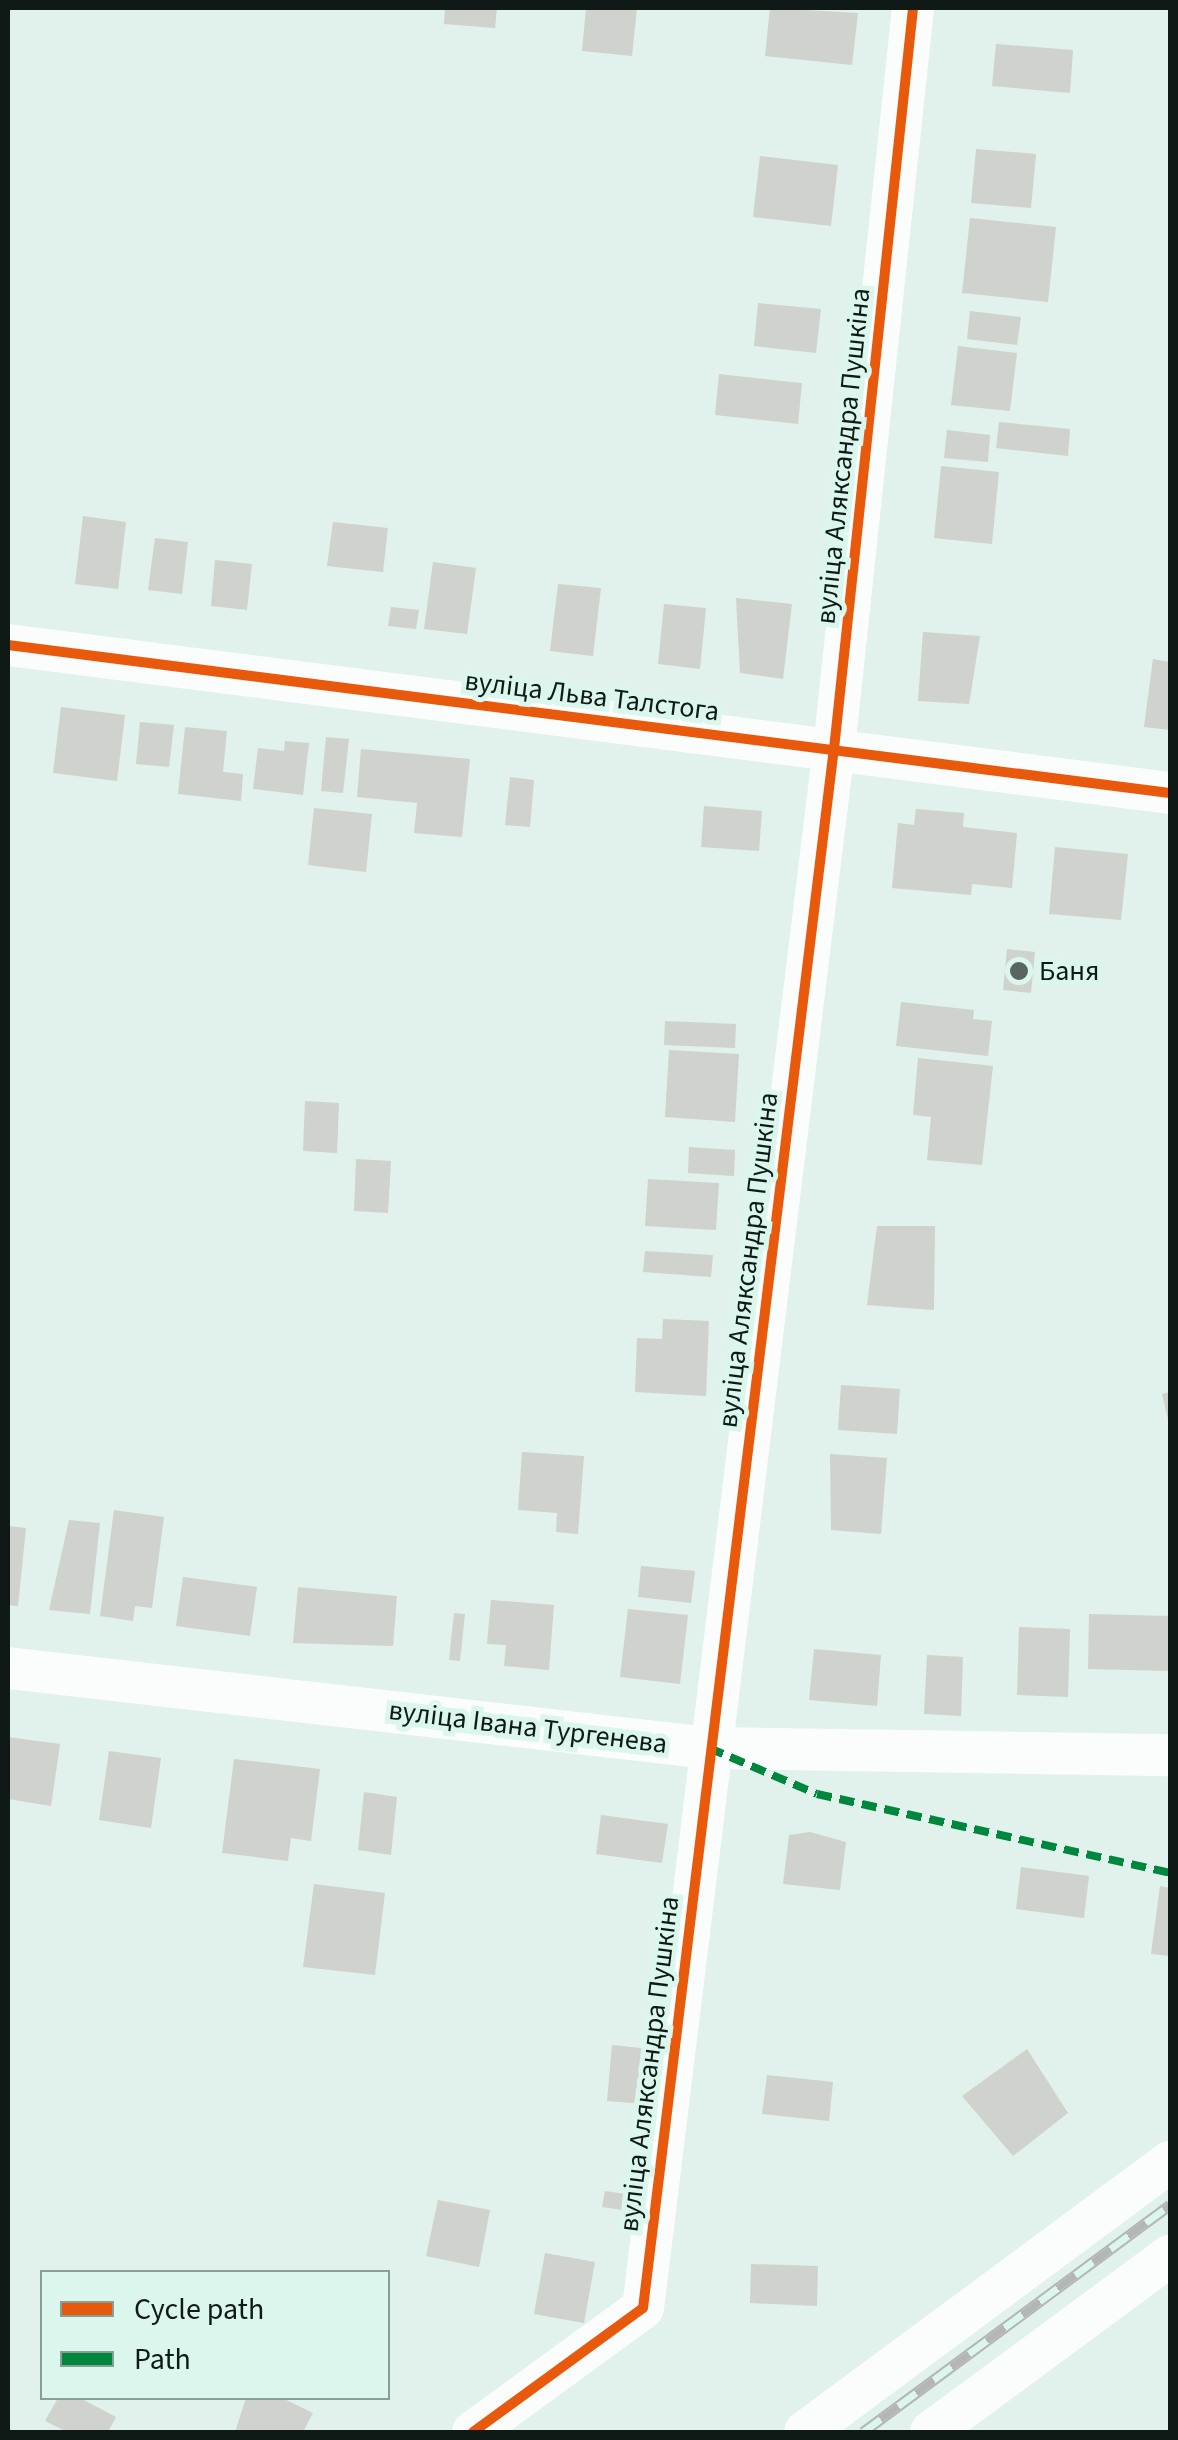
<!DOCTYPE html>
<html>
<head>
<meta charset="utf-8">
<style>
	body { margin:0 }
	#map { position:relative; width:1178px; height:2440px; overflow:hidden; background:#e1f1eb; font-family:"Source Sans 3",sans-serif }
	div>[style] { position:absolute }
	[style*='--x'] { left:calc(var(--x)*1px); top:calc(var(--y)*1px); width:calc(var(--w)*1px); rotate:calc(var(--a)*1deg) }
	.building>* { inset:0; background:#cfd2cd }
	.minor>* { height:42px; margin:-21px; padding:0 21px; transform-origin:21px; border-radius:21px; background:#fafdfc }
	.rail>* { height:11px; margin-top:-5.5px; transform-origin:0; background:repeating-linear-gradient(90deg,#dbf7ed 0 22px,#b3b6b5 0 44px); box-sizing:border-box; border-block:2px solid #b3b6b5 }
	.quiet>* { height:8px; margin-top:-4px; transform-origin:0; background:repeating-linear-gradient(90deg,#00873e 0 15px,transparent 0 23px) }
	.cycleway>* { height:10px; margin:-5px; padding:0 5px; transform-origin:5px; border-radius:5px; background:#e8590c }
	.dots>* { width:28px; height:28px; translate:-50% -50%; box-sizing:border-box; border:5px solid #dbf7ed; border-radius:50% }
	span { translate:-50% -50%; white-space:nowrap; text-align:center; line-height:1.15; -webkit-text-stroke:10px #dbf7ed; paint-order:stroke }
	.street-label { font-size:28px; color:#0f1915 }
	.poi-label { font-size:28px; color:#0f1915 }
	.left { translate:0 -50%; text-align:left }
	.frame { position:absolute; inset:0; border:10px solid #0f1915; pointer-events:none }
	.legend { position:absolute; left:40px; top:2270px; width:350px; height:130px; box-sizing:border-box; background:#dbf7ed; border:2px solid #899e97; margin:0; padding:12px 18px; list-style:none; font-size:30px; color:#0f1915 }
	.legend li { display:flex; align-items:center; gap:20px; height:50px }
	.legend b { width:50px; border:2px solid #899e97 }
</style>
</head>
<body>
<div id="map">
	<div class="building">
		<i style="clip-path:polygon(445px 8px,497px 8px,495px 28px,444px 24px)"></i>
		<i style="clip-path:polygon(586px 8px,637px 8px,632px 56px,582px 51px)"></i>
		<i style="clip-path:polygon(770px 8px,858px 13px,852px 65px,765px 56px)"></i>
		<i style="clip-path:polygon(996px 44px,1073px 50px,1070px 93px,992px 86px)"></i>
		<i style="clip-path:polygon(976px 149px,1036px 154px,1031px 208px,971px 203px)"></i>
		<i style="clip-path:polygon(760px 156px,838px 165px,831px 226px,753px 217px)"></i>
		<i style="clip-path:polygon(970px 218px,1056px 227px,1048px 302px,962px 293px)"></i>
		<i style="clip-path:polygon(758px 303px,821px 309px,816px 353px,754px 346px)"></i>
		<i style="clip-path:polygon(970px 311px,1021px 317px,1017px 345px,967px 339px)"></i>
		<i style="clip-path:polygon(958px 346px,1017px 353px,1010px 411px,951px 405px)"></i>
		<i style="clip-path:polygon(719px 374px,802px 383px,798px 424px,715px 415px)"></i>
		<i style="clip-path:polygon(999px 422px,1070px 429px,1068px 456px,996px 448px)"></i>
		<i style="clip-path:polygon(947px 430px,990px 435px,988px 462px,944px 458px)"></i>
		<i style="clip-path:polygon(941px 466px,999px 472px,992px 544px,934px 538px)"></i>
		<i style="clip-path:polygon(83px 516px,126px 522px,118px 589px,75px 584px)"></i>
		<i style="clip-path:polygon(333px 522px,388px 528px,383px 572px,327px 566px)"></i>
		<i style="clip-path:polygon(155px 538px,188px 542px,182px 594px,148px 590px)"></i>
		<i style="clip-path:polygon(215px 560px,252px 564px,247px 610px,211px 606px)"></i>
		<i style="clip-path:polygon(433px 562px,476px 568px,467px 634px,424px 629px)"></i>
		<i style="clip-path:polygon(558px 584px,601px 588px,593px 656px,550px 651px)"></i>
		<i style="clip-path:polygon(736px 598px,792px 604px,783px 679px,740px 673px)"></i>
		<i style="clip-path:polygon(664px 604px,706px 608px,700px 669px,658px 664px)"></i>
		<i style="clip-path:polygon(391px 607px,419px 610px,416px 629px,388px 626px)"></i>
		<i style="clip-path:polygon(923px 632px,980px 636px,969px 704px,918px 701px)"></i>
		<i style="clip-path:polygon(1153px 659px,1170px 662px,1170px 730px,1144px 727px)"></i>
		<i style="clip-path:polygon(61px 707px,125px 715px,117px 781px,53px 773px)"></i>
		<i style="clip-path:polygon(140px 722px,174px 725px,169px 767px,136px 764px)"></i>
		<i style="clip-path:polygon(185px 727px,227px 731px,223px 772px,243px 774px,241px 801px,178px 794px)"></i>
		<i style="clip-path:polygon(326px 737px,349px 739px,343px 793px,321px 791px)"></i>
		<i style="clip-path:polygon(285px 741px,309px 743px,303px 795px,253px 789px,258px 748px,284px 751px)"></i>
		<i style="clip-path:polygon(361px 749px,470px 759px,462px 837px,414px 833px,417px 803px,357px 797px)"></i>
		<i style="clip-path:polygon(510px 777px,534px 780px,530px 827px,505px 825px)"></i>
		<i style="clip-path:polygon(704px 806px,762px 811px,759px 851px,701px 847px)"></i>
		<i style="clip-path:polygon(314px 808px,372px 814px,366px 872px,308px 865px)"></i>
		<i style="clip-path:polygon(916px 809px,964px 813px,963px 827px,1017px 833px,1012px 888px,972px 884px,971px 895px,892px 888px,898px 823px,914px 825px)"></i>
		<i style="clip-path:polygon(1055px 847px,1128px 854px,1121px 920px,1049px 914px)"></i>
		<i style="clip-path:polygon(1007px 949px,1035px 952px,1031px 993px,1003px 990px)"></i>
		<i style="clip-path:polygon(901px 1002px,974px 1010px,973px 1019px,992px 1021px,988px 1056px,896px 1046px)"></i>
		<i style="clip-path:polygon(665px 1021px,736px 1024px,735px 1048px,664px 1045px)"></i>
		<i style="clip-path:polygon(669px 1050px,739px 1054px,735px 1122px,665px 1117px)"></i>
		<i style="clip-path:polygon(918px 1058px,993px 1066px,982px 1165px,927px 1160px,931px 1117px,913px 1115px)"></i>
		<i style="clip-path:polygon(305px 1101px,339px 1103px,337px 1153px,303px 1151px)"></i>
		<i style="clip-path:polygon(689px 1147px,735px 1150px,734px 1176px,688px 1173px)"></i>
		<i style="clip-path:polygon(356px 1159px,391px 1161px,388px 1213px,354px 1211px)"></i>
		<i style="clip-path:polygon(648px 1179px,719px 1183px,716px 1230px,645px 1226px)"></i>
		<i style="clip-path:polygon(877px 1226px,935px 1226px,934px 1310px,867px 1305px)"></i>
		<i style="clip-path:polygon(645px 1251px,713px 1255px,711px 1277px,643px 1272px)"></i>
		<i style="clip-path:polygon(663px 1319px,709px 1321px,706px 1396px,635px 1392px,637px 1338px,662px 1339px)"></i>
		<i style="clip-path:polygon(841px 1385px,900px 1389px,897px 1434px,838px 1430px)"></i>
		<i style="clip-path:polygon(1170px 1392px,1170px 1424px,1169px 1424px,1162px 1394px)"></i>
		<i style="clip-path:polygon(522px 1452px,584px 1456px,578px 1534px,556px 1532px,557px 1513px,518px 1510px)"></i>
		<i style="clip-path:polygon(830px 1454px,887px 1458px,881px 1534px,831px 1530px)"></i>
		<i style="clip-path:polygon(114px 1510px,164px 1517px,152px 1608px,135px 1606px,133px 1621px,100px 1616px)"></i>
		<i style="clip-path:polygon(69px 1520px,100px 1523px,90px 1614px,49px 1610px)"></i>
		<i style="clip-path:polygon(8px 1526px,26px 1528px,18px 1606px,8px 1605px)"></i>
		<i style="clip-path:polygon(641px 1566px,695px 1571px,691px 1603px,638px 1597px)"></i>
		<i style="clip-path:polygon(183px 1577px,257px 1587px,250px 1636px,176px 1626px)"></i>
		<i style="clip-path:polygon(298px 1587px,397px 1596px,393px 1646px,293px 1643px)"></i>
		<i style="clip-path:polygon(491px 1600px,554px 1605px,549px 1670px,504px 1666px,506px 1645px,487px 1644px)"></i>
		<i style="clip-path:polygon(628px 1609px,688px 1615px,680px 1684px,620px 1677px)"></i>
		<i style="clip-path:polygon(454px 1613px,465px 1614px,460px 1661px,449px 1660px)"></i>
		<i style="clip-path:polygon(1089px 1614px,1170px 1616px,1170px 1671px,1088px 1669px)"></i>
		<i style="clip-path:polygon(1019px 1627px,1070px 1629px,1068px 1697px,1017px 1695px)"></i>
		<i style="clip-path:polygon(814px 1649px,881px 1655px,877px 1706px,809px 1700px)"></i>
		<i style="clip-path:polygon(927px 1655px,963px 1657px,961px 1716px,924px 1714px)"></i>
		<i style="clip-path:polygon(8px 1737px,60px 1744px,51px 1806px,8px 1799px)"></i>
		<i style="clip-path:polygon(109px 1751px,161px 1758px,151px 1828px,99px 1820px)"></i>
		<i style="clip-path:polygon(234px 1759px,320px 1769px,311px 1841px,291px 1838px,288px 1861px,222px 1853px)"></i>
		<i style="clip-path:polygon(364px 1792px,397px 1797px,391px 1855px,358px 1850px)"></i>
		<i style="clip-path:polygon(601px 1815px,668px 1824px,662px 1863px,596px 1854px)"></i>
		<i style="clip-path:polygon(810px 1832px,846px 1842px,840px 1890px,783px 1884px,789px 1835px)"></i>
		<i style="clip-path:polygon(1021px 1867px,1089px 1876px,1084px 1918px,1016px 1909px)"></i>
		<i style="clip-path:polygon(314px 1884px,385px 1893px,375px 1975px,303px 1967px)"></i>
		<i style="clip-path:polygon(1160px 1886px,1170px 1888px,1170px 1956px,1151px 1954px)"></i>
		<i style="clip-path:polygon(612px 2045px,651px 2049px,646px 2104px,607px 2101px)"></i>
		<i style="clip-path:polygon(1027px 2049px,1068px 2113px,1013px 2156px,962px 2096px)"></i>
		<i style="clip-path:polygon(767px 2075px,833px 2082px,829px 2121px,762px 2114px)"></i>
		<i style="clip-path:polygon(605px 2191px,632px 2195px,630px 2211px,602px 2207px)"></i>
		<i style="clip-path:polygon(438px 2200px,490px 2210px,479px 2267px,426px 2256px)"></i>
		<i style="clip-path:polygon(545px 2253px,595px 2262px,584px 2323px,534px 2314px)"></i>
		<i style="clip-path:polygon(751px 2264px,818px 2266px,817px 2306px,750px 2303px)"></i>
		<i style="clip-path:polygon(58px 2398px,80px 2398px,116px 2417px,108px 2432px,67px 2432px,45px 2421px)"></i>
		<i style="clip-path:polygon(246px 2398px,282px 2398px,313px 2413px,303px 2432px,235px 2432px)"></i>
	</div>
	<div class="minor">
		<i style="--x:8;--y:645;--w:1171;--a:7.26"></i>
		<i style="--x:8;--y:1668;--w:706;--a:6.51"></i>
		<i style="--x:709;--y:1748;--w:461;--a:0.9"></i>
		<i style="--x:473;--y:2432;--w:210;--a:-36.1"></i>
		<i style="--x:643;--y:2308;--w:1571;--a:-83.02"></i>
		<i style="--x:834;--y:749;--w:745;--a:-83.91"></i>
		<i style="--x:805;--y:2432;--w:454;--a:-36.5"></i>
		<i style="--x:931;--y:2432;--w:297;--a:-36.4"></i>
	</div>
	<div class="rail">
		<i style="--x:863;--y:2432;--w:382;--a:-36.5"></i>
	</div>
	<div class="quiet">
		<i style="--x:709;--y:1748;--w:117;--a:23.1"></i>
		<i style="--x:817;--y:1794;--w:362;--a:12.6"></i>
	</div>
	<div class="cycleway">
		<i style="--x:8;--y:645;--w:1171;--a:7.26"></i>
		<i style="--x:473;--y:2432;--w:210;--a:-36.1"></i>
		<i style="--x:643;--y:2308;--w:1571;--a:-83.02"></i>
		<i style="--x:834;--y:749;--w:745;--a:-83.91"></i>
	</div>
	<div class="dots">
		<i style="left:1019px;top:971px;background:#586560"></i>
	</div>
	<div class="street-label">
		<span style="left:843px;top:456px;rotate:-84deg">вуліца Аляксандра Пушкіна</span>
		<span style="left:592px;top:696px;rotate:7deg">вуліца Льва Талстога</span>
		<span style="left:748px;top:1260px;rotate:-83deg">вуліца Аляксандра Пушкіна</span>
		<span style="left:528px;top:1727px;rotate:7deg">вуліца Івана Тургенева</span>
		<span style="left:649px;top:2064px;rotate:-83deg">вуліца Аляксандра Пушкіна</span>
	</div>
	<div class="poi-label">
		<span class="left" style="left:1039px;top:971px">Баня</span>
	</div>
	<div class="frame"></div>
	<ul class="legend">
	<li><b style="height:12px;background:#e8590c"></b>Cycle path</li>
	<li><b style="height:12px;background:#00873e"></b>Path</li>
	</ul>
</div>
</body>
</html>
